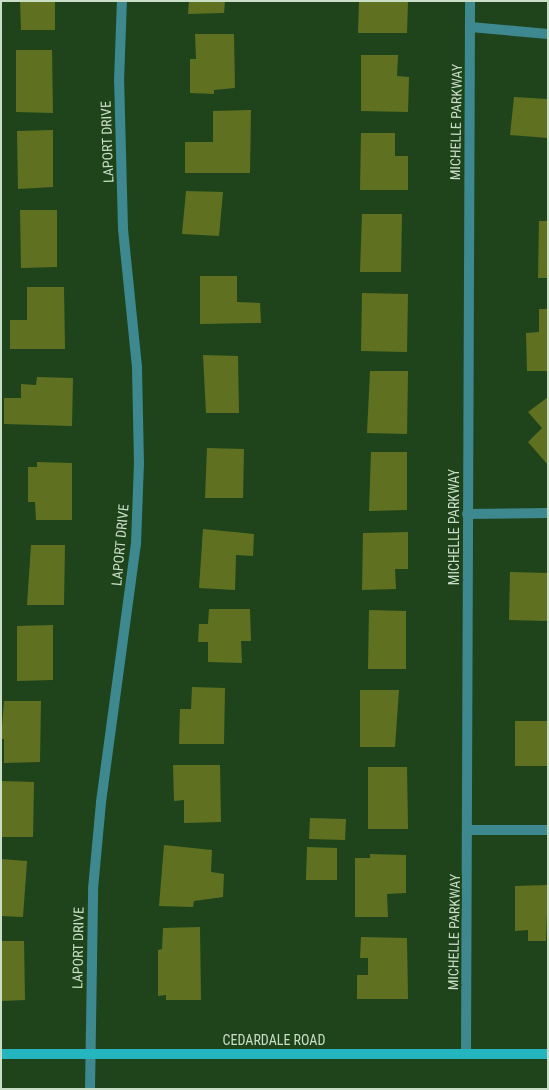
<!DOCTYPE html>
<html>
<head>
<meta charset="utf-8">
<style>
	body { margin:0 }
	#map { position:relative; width:549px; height:1090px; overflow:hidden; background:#1f441b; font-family:"Roboto Condensed",sans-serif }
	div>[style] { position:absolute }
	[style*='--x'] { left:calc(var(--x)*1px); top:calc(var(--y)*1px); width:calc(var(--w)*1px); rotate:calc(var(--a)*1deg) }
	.building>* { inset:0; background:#5f7121 }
	.street>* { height:10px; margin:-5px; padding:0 5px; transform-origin:5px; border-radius:5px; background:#3d898f }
	.secondary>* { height:10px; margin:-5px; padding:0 5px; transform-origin:5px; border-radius:5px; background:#24b5be }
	span { translate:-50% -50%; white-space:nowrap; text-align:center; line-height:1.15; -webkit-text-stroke:4px #1f441b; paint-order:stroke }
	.street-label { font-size:14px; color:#c9dec6 }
	.frame { position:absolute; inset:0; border:2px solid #c9dec6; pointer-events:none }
</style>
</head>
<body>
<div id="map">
	<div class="building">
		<i style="clip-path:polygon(20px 1px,55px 1px,55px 30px,21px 30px)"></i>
		<i style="clip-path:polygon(189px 1px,225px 1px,224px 13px,188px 14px)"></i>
		<i style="clip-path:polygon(359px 1px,408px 1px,407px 33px,358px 33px)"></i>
		<i style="clip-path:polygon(195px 34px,234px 34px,235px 88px,214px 90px,214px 94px,190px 93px,190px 59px,196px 59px)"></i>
		<i style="clip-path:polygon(16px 50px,52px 50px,53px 113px,16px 112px)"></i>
		<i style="clip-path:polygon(361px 55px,398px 55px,397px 76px,409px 77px,408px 112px,361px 111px)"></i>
		<i style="clip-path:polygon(514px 97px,548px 99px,548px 138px,510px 135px)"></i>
		<i style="clip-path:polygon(251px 110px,250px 173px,185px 173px,185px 142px,213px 142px,213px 111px)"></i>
		<i style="clip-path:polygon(53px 130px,53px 187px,18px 189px,17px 131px)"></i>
		<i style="clip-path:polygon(361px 133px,395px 133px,395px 156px,408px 156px,408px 190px,360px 190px)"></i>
		<i style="clip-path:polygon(186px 191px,223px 192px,219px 236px,182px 234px)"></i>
		<i style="clip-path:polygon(20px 210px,57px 210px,57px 267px,21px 268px)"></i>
		<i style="clip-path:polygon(362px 214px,402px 214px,401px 272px,360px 272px)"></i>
		<i style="clip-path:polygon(539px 221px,548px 221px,548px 278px,538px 278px)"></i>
		<i style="clip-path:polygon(200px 276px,237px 276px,237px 302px,260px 303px,261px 323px,200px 324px)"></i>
		<i style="clip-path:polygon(27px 287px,64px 287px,65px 349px,10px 349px,10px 320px,27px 320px)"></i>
		<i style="clip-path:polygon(362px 293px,408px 294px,407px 352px,361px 351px)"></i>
		<i style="clip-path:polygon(539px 309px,548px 309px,548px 371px,527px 371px,526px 333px,539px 332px)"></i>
		<i style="clip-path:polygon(203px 355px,238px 356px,239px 413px,206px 413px)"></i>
		<i style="clip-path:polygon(370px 371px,408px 371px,407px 434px,367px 433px)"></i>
		<i style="clip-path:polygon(37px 377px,73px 378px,72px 426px,4px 424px,4px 398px,21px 398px,21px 384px,36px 385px)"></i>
		<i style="clip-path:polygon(548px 397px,548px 465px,528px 442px,542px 428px,528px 412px)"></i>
		<i style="clip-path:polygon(207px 448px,244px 449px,243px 498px,205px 498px)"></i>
		<i style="clip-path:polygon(371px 452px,407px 452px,407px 510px,369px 511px)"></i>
		<i style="clip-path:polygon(37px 462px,72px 463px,72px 520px,36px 520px,35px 502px,28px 502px,28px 467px,37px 467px)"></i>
		<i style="clip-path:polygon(203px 529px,254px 534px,253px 556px,236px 555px,235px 590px,199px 588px)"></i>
		<i style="clip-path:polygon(408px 532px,408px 569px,395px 569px,396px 589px,362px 590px,363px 533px)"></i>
		<i style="clip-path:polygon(31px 545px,65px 545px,64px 605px,27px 605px)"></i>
		<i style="clip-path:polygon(510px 572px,548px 573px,548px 621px,509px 620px)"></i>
		<i style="clip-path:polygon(209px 609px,250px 609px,251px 641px,241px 641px,242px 663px,208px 662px,208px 642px,198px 642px,199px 624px,208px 624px)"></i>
		<i style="clip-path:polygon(369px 610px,406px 611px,406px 669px,368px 669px)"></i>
		<i style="clip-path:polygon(53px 625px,53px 680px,17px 681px,17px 626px)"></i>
		<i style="clip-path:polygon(192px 687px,225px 688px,224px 744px,179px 744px,180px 709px,191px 709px)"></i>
		<i style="clip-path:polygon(360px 690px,399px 690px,395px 747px,360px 747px)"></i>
		<i style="clip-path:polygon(4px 701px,41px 701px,40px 762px,4px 763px,4px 739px,1px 739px)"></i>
		<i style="clip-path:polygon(515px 721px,548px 721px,548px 766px,515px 766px)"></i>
		<i style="clip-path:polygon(173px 765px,220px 765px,221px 822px,184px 823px,184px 800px,174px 801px)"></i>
		<i style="clip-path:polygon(368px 767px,407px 767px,408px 829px,368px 829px)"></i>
		<i style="clip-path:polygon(1px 781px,34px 782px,33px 837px,1px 837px)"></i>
		<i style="clip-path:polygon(310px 818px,346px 819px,345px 840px,309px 839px)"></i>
		<i style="clip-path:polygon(164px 845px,212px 850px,211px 872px,224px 874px,223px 897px,194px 901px,193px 907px,159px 906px)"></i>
		<i style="clip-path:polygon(307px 847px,337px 848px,337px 880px,306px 880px)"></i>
		<i style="clip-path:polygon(370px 854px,406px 855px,406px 893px,387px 894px,388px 917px,355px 917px,355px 858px,370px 858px)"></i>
		<i style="clip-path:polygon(1px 859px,27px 861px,23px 917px,1px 916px)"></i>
		<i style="clip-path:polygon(548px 885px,546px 941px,528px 941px,528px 930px,515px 931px,515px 886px)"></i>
		<i style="clip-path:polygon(200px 927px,201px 1000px,166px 1000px,166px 995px,158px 996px,158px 950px,162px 949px,163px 928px)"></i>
		<i style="clip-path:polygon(361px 937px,407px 938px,408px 999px,357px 999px,357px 975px,368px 975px,368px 958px,360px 958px)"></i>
		<i style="clip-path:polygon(1px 941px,24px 941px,25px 1000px,1px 1001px)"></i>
	</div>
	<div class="street">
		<i style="--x:470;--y:27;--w:78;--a:5.1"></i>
		<i style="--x:467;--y:514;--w:81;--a:-0.7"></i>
		<i style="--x:469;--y:830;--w:79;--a:0"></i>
		<i style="--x:466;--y:1054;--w:1053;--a:-89.78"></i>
		<i style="--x:90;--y:1089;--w:200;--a:-89.1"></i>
		<i style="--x:93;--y:889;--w:87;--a:-84.7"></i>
		<i style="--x:101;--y:802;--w:260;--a:-82.3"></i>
		<i style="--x:136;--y:544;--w:80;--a:-87.9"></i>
		<i style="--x:139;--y:464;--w:97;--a:-91.2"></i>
		<i style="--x:137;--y:367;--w:139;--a:-95.8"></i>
		<i style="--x:123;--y:229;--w:148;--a:-91.5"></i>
		<i style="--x:119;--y:81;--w:80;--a:-87.9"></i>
	</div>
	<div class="secondary">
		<i style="--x:1;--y:1054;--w:547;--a:0"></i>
	</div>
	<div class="street-label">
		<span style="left:456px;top:122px;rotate:-89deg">MICHELLE PARKWAY</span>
		<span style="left:107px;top:142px;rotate:-92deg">LAPORT DRIVE</span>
		<span style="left:454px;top:527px;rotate:-90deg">MICHELLE PARKWAY</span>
		<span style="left:120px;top:545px;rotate:-85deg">LAPORT DRIVE</span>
		<span style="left:454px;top:932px;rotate:-89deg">MICHELLE PARKWAY</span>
		<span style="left:78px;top:948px;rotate:-89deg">LAPORT DRIVE</span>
		<span style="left:274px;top:1040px">CEDARDALE ROAD</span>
	</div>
	<div class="frame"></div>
</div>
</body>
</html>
